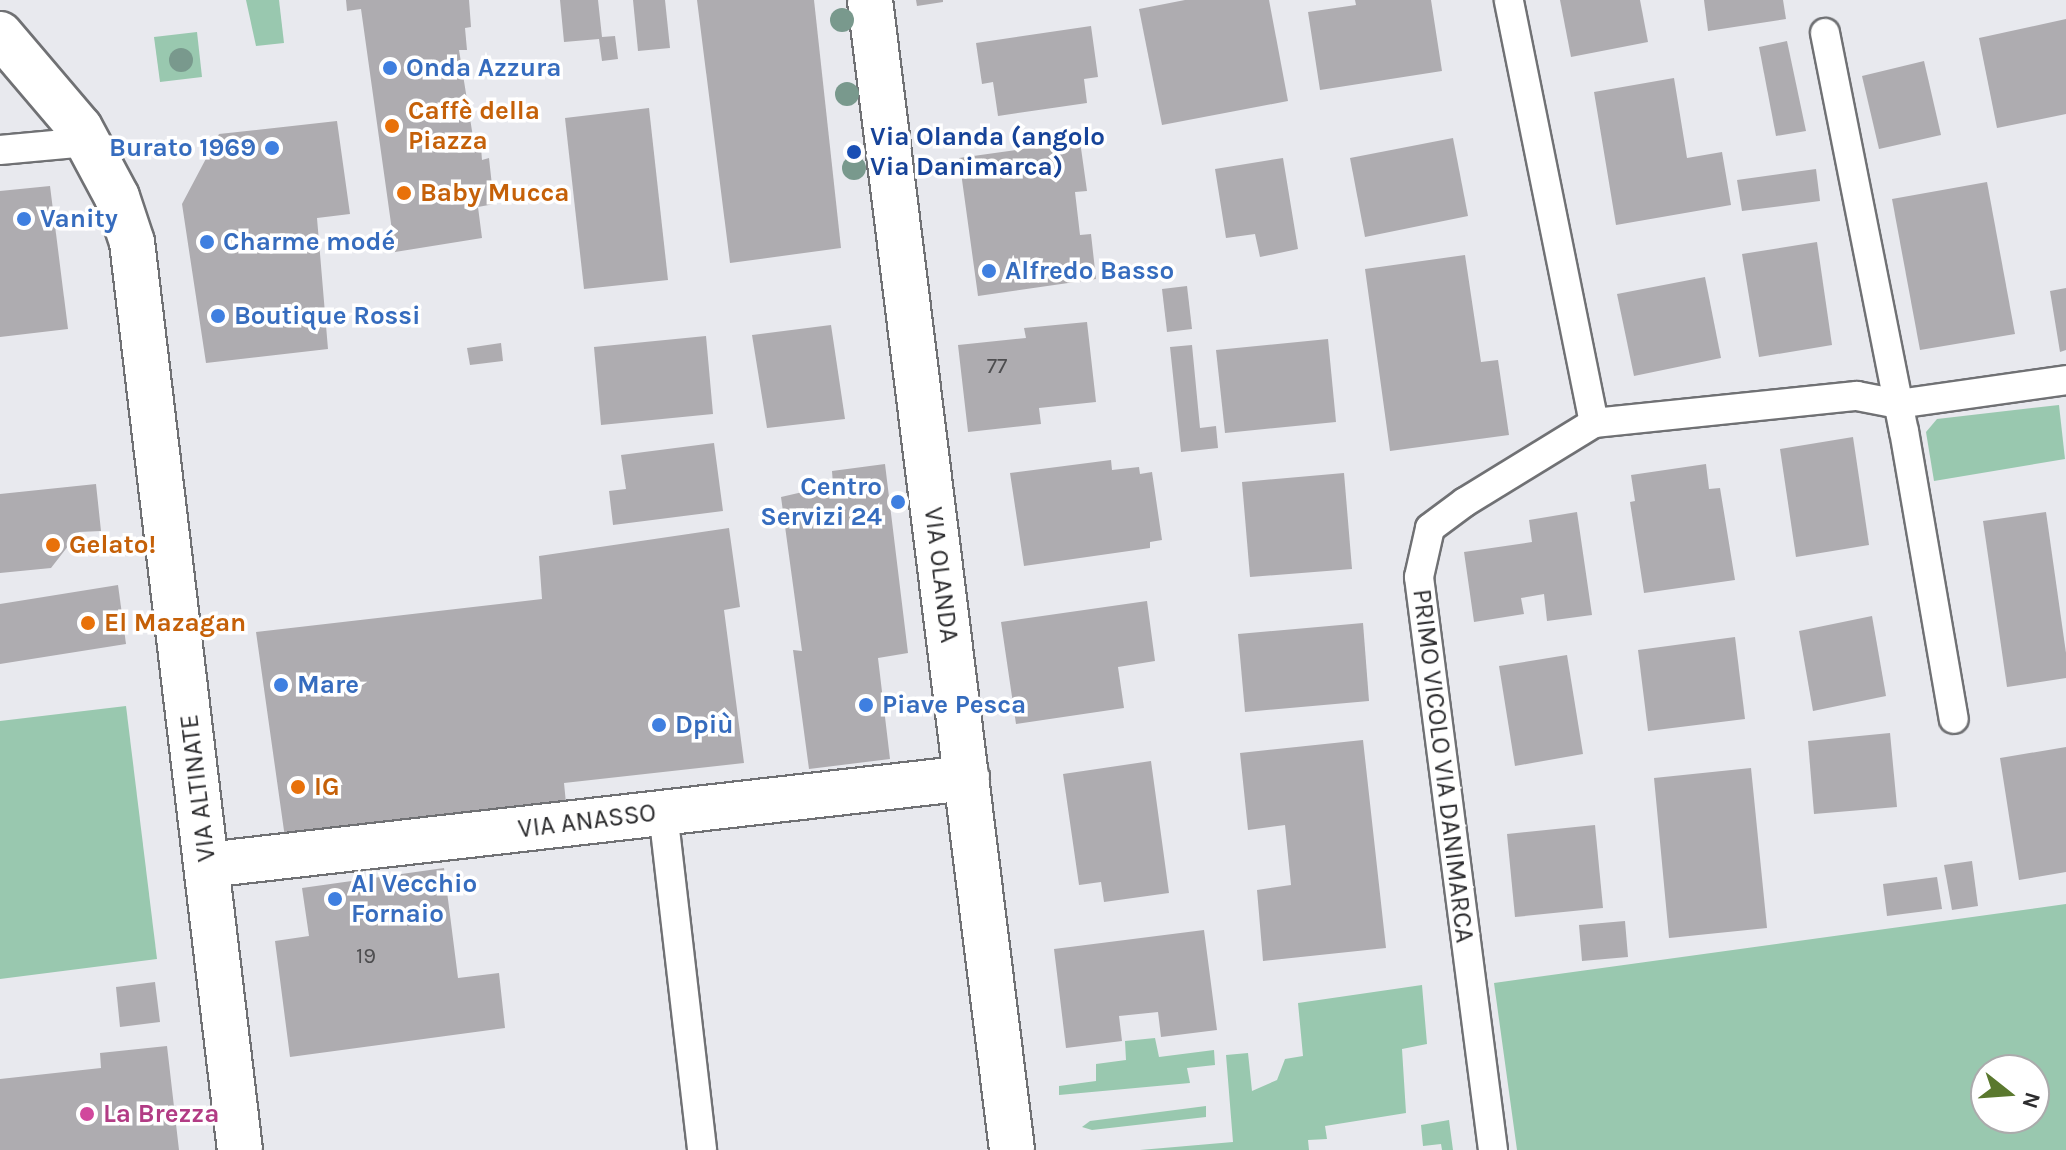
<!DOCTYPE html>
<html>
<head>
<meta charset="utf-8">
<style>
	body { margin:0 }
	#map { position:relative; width:2066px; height:1150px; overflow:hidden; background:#e8e9ee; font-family:Karla,sans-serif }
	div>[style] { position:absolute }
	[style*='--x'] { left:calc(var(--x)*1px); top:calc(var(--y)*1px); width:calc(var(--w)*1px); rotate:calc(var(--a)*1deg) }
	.green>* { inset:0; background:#99c8af }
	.building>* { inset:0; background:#aeacb0 }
	.roads { filter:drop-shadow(2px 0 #707174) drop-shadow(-2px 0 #707174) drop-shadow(0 2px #707174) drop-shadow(0 -2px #707174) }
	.lane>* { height:28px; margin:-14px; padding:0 14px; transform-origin:14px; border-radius:14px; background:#fff }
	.street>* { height:44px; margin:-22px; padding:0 22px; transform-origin:22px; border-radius:22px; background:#fff }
	.secondary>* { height:44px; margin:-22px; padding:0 22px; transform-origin:22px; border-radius:22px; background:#fff }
	.trees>* { width:24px; height:24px; margin:-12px; border-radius:50%; background:#79998d }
	.dots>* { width:22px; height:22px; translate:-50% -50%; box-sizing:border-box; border:4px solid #fff; border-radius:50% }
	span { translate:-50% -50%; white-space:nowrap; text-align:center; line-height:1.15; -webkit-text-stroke:7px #fff; paint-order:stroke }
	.number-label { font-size:22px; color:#4d4d4f }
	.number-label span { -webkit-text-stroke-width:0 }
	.shop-label { font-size:26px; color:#366cbe; font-weight:700 }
	.left { translate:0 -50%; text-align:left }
	.right { translate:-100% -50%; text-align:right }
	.food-label { font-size:26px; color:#c56008; font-weight:700 }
	.transit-label { font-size:26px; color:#164399; font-weight:700 }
	.street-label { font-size:26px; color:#2d2d2f }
	.hotel-label { font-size:26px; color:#b23c85; font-weight:700 }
	.north { position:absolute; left:1970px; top:1054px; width:80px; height:80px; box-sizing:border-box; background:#fff; border:2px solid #ababac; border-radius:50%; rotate:107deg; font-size:22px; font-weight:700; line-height:32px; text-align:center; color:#2d2d2f }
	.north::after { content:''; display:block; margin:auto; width:28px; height:36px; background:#5a782e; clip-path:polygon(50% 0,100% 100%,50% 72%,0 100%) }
</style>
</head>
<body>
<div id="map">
	<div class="green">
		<i style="clip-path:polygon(246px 0,279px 0,284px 43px,256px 46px)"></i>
		<i style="clip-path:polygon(197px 32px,202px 77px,160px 82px,154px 37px)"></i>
		<i style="clip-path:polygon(2059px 405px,2065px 459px,1934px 481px,1926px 432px,1937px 419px)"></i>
		<i style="clip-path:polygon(126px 706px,157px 959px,0 979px,0 721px)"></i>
		<i style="clip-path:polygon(evenodd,2066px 904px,2066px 1150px,1517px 1150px,1494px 983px,2066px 904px,1986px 1070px,2034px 1070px,2034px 1118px,1986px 1118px,1986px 1070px)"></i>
		<i style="clip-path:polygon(1422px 985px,1427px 1044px,1402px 1049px,1406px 1113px,1325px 1126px,1327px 1139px,1308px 1140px,1309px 1150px,1140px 1150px,1233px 1142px,1226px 1055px,1248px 1053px,1252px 1091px,1277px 1080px,1285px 1059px,1303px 1056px,1298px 1003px)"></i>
		<i style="clip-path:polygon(1155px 1038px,1159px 1057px,1214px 1050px,1215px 1065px,1187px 1068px,1190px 1083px,1059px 1095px,1059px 1086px,1096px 1081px,1096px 1064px,1126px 1060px,1125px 1041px)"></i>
		<i style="clip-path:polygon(1206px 1106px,1206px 1117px,1092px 1130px,1082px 1127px,1090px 1121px)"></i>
		<i style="clip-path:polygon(1449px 1120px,1453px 1150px,1442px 1150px,1441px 1144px,1423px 1146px,1421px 1125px)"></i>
	</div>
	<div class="building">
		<i style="clip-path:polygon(346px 0,469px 0,471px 27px,465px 28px,467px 50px,459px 50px,473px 137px,480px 135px,482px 160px,489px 158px,494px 204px,478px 207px,482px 238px,395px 252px,361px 9px,347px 11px)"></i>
		<i style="clip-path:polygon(560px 0,598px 0,602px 37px,615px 36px,618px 59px,602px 61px,599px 39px,564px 42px)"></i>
		<i style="clip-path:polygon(633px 0,665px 0,670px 48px,638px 51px)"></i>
		<i style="clip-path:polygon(697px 0,814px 0,841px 248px,730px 263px)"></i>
		<i style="clip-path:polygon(916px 0,943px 0,943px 2px,917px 6px)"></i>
		<i style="clip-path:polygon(1185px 0,1269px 0,1288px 101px,1162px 125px,1139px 9px)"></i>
		<i style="clip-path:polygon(1355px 0,1431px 0,1442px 71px,1320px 90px,1308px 12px,1356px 5px)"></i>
		<i style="clip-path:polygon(1560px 0,1640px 0,1648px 42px,1571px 57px)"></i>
		<i style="clip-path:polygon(1704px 0,1783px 0,1786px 19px,1708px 31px)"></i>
		<i style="clip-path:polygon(2066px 19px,2066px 114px,1997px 128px,1979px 38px)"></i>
		<i style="clip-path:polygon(1091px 26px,1098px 77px,1084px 79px,1087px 103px,998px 116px,993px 82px,982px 84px,976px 43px)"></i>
		<i style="clip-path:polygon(1787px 41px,1806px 131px,1776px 136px,1759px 47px)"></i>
		<i style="clip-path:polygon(1924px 61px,1941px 135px,1879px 149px,1862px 76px)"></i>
		<i style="clip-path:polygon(1674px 78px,1687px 158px,1722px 152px,1731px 205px,1616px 225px,1594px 92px)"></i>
		<i style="clip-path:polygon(649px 108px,668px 280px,584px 289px,565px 118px)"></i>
		<i style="clip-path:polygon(337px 121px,350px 214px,317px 218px,328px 349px,206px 363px,182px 204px,219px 134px)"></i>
		<i style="clip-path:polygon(1453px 138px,1468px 216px,1365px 237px,1350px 158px)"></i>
		<i style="clip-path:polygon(1080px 141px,1087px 191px,1075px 192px,1080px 235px,1091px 234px,1096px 279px,978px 296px,959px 158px)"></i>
		<i style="clip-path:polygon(1283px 158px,1298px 249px,1260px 257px,1255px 234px,1226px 238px,1215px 169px)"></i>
		<i style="clip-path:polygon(1816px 169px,1820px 201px,1742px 211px,1737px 180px)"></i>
		<i style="clip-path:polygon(1987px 182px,2015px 334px,1920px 350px,1892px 199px)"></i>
		<i style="clip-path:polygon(50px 186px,68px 329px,0 337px,0 191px)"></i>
		<i style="clip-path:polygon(1817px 242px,1832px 345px,1759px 357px,1742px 254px)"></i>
		<i style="clip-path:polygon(1465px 255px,1481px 362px,1498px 360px,1509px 435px,1390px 451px,1365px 269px)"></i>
		<i style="clip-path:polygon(1705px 277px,1721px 358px,1634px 376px,1617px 294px)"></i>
		<i style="clip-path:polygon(1187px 286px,1192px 329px,1167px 332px,1162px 289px)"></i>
		<i style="clip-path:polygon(2066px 288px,2066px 350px,2060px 352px,2050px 291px)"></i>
		<i style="clip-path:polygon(1087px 322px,1096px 402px,1039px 408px,1041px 424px,968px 432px,958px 345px,1026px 338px,1024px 328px)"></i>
		<i style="clip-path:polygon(831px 325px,845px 419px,767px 428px,752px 335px)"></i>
		<i style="clip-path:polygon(706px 336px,713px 414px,601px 425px,594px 347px)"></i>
		<i style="clip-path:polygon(1328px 339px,1336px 422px,1225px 433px,1216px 350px)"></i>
		<i style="clip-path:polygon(501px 343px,503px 361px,470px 365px,467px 348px)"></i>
		<i style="clip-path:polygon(1192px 345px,1200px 428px,1216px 426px,1218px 448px,1181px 452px,1170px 347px)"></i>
		<i style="clip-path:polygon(1853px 437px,1869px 545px,1796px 557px,1780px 449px)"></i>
		<i style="clip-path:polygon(714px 443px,723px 511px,613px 525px,609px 491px,626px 489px,621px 455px)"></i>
		<i style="clip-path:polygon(1111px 460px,1112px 470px,1139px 467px,1140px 474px,1152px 472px,1162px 540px,1150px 542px,1150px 548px,1024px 566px,1010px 473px)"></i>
		<i style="clip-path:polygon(885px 464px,908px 653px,878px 658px,890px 759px,809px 769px,793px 650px,802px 651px,781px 497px,833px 485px,832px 471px)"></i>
		<i style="clip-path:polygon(1706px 464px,1709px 489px,1720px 488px,1735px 580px,1644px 593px,1630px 502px,1635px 501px,1631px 475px)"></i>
		<i style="clip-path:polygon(1344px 473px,1352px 569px,1250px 577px,1242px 482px)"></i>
		<i style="clip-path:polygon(96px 484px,101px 531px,79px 532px,51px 568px,0 573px,0 494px)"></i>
		<i style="clip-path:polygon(1577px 512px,1592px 615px,1547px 621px,1544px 594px,1521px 598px,1524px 614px,1474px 622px,1464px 552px,1532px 542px,1529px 520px)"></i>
		<i style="clip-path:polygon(2046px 512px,2066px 653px,2066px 678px,2007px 687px,1983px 521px)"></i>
		<i style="clip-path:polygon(729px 528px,740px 607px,724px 610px,744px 763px,564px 783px,566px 803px,286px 845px,256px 632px,542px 599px,539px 556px)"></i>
		<i style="clip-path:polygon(118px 585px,126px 644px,0 664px,0 604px)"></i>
		<i style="clip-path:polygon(1147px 601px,1155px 661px,1118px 667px,1124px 708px,1016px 724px,1001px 622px)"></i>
		<i style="clip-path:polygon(1872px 616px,1886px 696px,1813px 711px,1799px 631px)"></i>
		<i style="clip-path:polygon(1363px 623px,1369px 701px,1245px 712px,1238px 634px)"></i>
		<i style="clip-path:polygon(1735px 637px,1745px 719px,1648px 731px,1638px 650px)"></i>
		<i style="clip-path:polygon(1567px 655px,1583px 754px,1515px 766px,1499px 666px)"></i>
		<i style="clip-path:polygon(1890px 733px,1897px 807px,1814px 814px,1808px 741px)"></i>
		<i style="clip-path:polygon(1363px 740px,1386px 948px,1263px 961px,1257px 890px,1291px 885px,1285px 825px,1248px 830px,1240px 753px)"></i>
		<i style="clip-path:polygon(2066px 747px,2066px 872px,2019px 880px,2000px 758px)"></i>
		<i style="clip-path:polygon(1151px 761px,1169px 893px,1104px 902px,1101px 882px,1079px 885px,1063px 774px)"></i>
		<i style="clip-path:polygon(1751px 768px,1767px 928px,1669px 938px,1654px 778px)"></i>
		<i style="clip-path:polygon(1595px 825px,1603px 908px,1515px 917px,1507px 834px)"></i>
		<i style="clip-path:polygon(1972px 861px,1978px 906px,1952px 910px,1944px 865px)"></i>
		<i style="clip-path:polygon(444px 868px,458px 978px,499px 973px,505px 1028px,290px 1057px,275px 941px,309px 936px,302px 888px)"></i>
		<i style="clip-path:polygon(1937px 877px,1942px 909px,1887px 916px,1883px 884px)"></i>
		<i style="clip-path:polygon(1625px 921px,1628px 957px,1582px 961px,1579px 925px)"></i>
		<i style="clip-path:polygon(1204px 930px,1217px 1030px,1161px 1037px,1158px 1012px,1119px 1016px,1122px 1041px,1066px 1048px,1054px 949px)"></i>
		<i style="clip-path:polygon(155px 982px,160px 1022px,120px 1027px,116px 987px)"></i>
		<i style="clip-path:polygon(167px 1046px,179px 1150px,0 1150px,0 1079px,101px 1068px,100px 1053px)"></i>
	</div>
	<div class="roads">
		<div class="lane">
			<i style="--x:1825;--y:33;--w:406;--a:78.8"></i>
			<i style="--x:1904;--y:431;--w:292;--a:80.2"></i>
			<i style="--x:0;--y:150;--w:87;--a:-5.3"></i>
			<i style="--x:1594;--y:423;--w:264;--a:-5.9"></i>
			<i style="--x:1857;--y:396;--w:42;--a:11"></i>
			<i style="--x:1898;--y:404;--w:170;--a:-8.1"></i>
			<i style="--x:663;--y:812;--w:340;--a:83.4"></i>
			<i style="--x:1493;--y:1150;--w:578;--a:-97.36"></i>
			<i style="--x:1419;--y:577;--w:50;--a:-77.3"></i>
			<i style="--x:1430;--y:528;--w:44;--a:-36.6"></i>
			<i style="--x:1465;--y:502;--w:151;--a:-31.5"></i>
			<i style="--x:1594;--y:423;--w:431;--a:-101.4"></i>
		</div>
		<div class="street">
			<i style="--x:870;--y:0;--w:1159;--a:82.96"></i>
			<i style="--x:207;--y:865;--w:765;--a:-6.53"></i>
		</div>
		<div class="secondary">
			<i style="--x:0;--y:34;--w:123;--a:49.6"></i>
			<i style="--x:80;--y:128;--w:78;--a:61.8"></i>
			<i style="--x:117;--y:197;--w:47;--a:71.6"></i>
			<i style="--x:132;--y:242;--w:914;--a:83.22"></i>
		</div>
	</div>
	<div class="trees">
		<i style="left:842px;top:20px"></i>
		<i style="left:181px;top:60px"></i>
		<i style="left:847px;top:94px"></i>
		<i style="left:854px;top:168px"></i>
	</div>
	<div class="dots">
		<i style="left:390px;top:68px;background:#3f7fe0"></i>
		<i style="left:392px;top:126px;background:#e8710a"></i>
		<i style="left:272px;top:148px;background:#3f7fe0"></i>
		<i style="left:854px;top:152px;background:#1a4fb4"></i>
		<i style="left:404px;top:193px;background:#e8710a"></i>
		<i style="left:24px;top:219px;background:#3f7fe0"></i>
		<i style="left:207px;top:242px;background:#3f7fe0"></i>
		<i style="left:989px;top:271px;background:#3f7fe0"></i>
		<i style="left:218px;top:316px;background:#3f7fe0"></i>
		<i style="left:898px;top:502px;background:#3f7fe0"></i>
		<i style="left:53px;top:545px;background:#e8710a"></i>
		<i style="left:88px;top:623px;background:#e8710a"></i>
		<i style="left:281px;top:685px;background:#3f7fe0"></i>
		<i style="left:866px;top:705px;background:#3f7fe0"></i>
		<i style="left:659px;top:725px;background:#3f7fe0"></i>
		<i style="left:298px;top:787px;background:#e8710a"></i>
		<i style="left:335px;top:899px;background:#3f7fe0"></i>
		<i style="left:87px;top:1114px;background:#d1479c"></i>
	</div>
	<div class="number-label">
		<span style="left:997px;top:367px">77</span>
		<span style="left:366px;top:957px">19</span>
	</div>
	<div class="shop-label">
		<span class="left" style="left:406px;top:68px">Onda Azzura</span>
		<span class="right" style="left:256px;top:148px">Burato 1969</span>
		<span class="left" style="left:40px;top:219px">Vanity</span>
		<span class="left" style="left:223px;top:242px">Charme modé</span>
		<span class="left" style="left:1005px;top:271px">Alfredo Basso</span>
		<span class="left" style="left:234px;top:316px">Boutique Rossi</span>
		<span class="right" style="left:882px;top:502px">Centro<br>Servizi 24</span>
		<span class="left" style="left:297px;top:685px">Mare</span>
		<span class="left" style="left:882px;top:705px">Piave Pesca</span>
		<span class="left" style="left:675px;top:725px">Dpiù</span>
		<span class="left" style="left:351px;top:899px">Al Vecchio<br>Fornaio</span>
	</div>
	<div class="food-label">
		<span class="left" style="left:408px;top:126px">Caffè della<br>Piazza</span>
		<span class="left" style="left:420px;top:193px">Baby Mucca</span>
		<span class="left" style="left:69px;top:545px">Gelato!</span>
		<span class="left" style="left:104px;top:623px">El Mazagan</span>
		<span class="left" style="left:314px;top:787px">IG</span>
	</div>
	<div class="transit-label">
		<span class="left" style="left:870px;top:152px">Via Olanda (angolo<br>Via Danimarca)</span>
	</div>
	<div class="street-label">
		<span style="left:941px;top:575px;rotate:83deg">VIA OLANDA</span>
		<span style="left:1443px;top:766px;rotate:83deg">PRIMO VICOLO VIA DANIMARCA</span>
		<span style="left:198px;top:788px;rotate:-97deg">VIA ALTINATE</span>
		<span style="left:587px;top:821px;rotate:-7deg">VIA ANASSO</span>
	</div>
	<div class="hotel-label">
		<span class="left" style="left:103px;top:1114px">La Brezza</span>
	</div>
	<div class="north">N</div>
</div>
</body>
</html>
